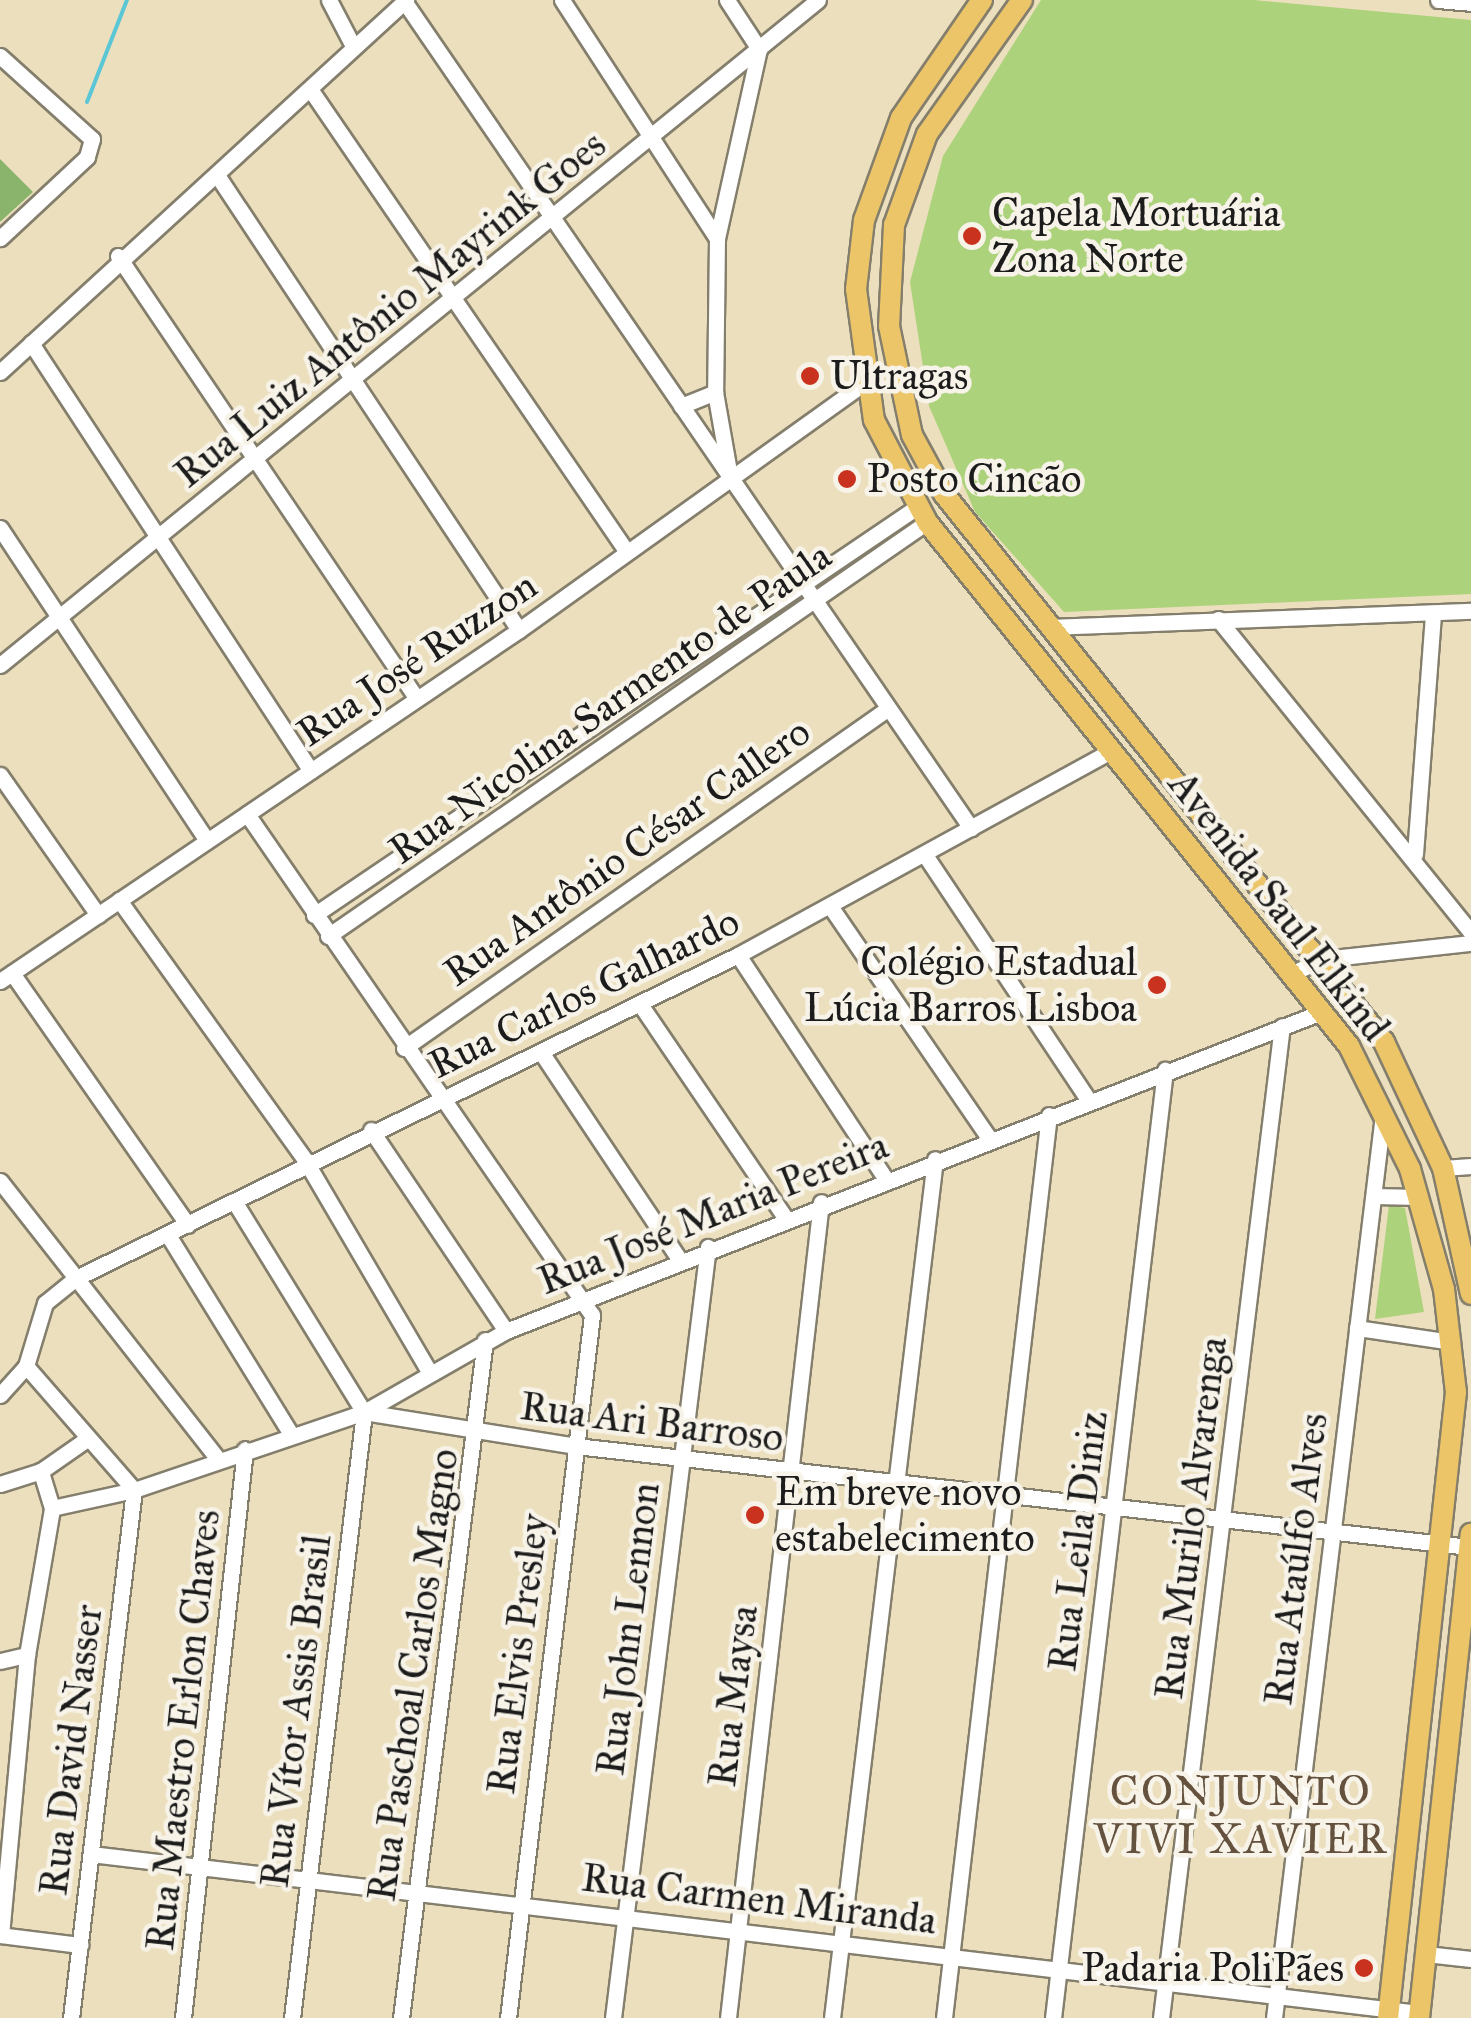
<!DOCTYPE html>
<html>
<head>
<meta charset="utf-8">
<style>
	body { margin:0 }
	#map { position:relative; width:1471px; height:2018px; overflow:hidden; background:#ecdfbd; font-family:"IM FELL Great Primer",serif }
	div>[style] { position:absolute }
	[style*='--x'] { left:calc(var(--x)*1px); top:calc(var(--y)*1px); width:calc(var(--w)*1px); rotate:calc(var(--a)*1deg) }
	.green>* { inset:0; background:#add27c }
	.forest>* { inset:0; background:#8ab46c }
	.stream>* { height:4px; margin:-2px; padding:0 2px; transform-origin:2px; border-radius:2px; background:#5bc6d6 }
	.roads { filter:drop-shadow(2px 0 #847e6c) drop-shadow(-2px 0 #847e6c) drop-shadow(0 2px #847e6c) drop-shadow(0 -2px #847e6c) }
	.minor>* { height:15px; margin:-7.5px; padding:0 7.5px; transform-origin:7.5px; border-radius:7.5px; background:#fff }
	.major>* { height:20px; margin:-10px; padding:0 10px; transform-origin:10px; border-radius:10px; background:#edc569 }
	.dots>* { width:28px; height:28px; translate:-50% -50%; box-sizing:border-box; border:5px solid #f7f3e8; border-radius:50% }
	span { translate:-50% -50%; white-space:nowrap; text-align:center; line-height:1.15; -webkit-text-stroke:9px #f7f3e8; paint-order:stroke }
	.poi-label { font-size:40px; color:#1c1c1c }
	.left { translate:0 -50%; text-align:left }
	.right { translate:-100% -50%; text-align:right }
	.street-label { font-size:40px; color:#1c1c1c }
	.neighbourhood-label { font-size:42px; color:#64513e; letter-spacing:2.5px }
</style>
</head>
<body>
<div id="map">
	<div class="green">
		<i style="clip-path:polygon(1041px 0,1254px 0,1471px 20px,1471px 594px,1064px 612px,975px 512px,929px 406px,910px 282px,943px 156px)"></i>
		<i style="clip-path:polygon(1389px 1205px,1405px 1208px,1424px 1312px,1375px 1319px)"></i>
	</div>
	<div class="forest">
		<i style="clip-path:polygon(0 159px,33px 192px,0 222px)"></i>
	</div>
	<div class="stream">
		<i style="--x:87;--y:102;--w:110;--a:-68.6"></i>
	</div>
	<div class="roads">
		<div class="minor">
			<i style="--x:329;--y:0;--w:52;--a:62.4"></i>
			<i style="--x:562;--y:0;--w:285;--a:57"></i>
			<i style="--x:727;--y:0;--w:59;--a:56.9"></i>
			<i style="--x:759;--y:49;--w:195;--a:102.5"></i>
			<i style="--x:717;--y:239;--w:153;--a:90.7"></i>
			<i style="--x:715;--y:392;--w:80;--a:80"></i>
			<i style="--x:1438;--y:0;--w:33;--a:5"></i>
			<i style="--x:404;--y:1;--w:1003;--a:55.57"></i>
			<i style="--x:0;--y:56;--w:124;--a:42.1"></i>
			<i style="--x:92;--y:139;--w:19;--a:106"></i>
			<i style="--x:87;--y:157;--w:119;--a:137"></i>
			<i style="--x:310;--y:89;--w:561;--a:55.6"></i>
			<i style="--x:217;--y:175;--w:546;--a:56.43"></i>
			<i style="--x:118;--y:256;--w:534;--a:55.98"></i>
			<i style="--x:31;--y:343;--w:511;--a:56.81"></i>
			<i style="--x:0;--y:372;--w:551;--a:-42.5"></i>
			<i style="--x:681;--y:406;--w:37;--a:-22"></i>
			<i style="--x:0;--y:528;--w:375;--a:56.5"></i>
			<i style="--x:1218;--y:619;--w:403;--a:51.1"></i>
			<i style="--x:1050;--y:627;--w:421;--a:-2.2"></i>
			<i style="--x:0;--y:665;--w:1054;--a:-39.11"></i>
			<i style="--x:0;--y:775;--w:171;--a:55"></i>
			<i style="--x:247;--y:814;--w:608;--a:55.45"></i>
			<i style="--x:592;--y:1315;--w:708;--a:96.81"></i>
			<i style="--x:1415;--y:854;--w:242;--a:-85.7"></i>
			<i style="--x:925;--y:855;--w:293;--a:56.3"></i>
			<i style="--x:119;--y:900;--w:320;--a:54.4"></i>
			<i style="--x:305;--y:1160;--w:241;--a:59.6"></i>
			<i style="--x:830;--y:906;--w:281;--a:55.6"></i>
			<i style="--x:314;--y:915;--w:728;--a:-34.08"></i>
			<i style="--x:328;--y:936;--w:728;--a:-34.65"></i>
			<i style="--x:738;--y:955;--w:267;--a:56.6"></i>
			<i style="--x:1295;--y:972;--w:31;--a:-25"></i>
			<i style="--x:1323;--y:959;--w:149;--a:-6.2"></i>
			<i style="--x:12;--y:973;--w:307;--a:55.1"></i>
			<i style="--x:0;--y:981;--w:627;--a:-34.07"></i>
			<i style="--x:519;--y:630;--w:424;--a:-35.6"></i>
			<i style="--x:640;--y:1004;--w:256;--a:55.8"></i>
			<i style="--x:404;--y:1048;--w:590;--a:-35.06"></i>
			<i style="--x:541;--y:1052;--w:249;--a:56.3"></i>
			<i style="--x:371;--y:1130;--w:242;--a:56.1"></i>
			<i style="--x:1443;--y:1168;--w:28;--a:-4"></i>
			<i style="--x:0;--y:1181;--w:353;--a:51.9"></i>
			<i style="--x:1374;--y:1196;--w:45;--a:1.3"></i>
			<i style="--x:234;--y:1201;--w:248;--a:58.4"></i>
			<i style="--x:168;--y:1235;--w:234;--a:58.3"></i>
			<i style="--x:1357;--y:1328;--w:96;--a:8.4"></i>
			<i style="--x:26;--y:1366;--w:164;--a:48.9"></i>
			<i style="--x:0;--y:1395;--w:39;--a:-48"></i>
			<i style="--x:26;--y:1366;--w:66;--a:-73.2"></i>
			<i style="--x:45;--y:1303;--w:40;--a:-39"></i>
			<i style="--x:76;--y:1278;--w:737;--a:-26.01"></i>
			<i style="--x:738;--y:955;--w:426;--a:-28.7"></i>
			<i style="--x:364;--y:1412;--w:215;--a:9.1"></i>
			<i style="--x:576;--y:1446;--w:900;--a:6.45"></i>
			<i style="--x:0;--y:1484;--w:43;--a:-17.6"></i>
			<i style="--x:41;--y:1471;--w:52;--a:-34.9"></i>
			<i style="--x:52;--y:1508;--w:84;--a:-12.4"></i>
			<i style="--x:134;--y:1490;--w:243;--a:-18.7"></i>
			<i style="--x:364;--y:1412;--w:163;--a:-29.7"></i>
			<i style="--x:506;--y:1331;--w:878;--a:-21.37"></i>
			<i style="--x:0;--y:1661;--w:28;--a:-13"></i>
			<i style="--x:91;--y:1854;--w:1337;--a:6.83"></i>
			<i style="--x:0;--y:1935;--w:81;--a:7.1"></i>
			<i style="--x:1;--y:1935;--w:281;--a:-84.7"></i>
			<i style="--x:27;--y:1655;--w:149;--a:-80.3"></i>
			<i style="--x:52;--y:1508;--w:39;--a:-107"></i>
			<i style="--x:1426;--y:1954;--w:45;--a:6.3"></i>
			<i style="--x:71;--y:2018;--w:532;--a:-83.2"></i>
			<i style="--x:183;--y:2018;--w:572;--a:-83.78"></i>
			<i style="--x:292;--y:2018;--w:610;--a:-83.22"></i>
			<i style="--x:401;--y:2018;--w:683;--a:-82.94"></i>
			<i style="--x:613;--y:2018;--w:777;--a:-82.98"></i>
			<i style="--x:728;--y:2018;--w:821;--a:-83.5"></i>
			<i style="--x:832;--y:2018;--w:865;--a:-83.16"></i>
			<i style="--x:944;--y:2018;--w:909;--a:-83.37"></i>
			<i style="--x:1053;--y:2018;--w:955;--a:-83.26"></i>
			<i style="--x:1161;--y:2018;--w:999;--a:-83.05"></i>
			<i style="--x:1274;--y:2018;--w:911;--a:-83.12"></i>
		</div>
		<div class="major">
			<i style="--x:982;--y:0;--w:143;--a:124.5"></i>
			<i style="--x:901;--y:118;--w:109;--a:109.9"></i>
			<i style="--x:864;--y:220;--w:69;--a:96.6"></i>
			<i style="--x:856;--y:289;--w:132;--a:82.2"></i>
			<i style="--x:874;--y:420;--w:115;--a:62.5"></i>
			<i style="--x:927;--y:522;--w:673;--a:51.15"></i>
			<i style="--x:1349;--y:1046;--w:137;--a:63.6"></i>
			<i style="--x:1410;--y:1169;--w:125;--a:74.2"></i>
			<i style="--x:1444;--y:1289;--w:104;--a:83.4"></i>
			<i style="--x:1456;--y:1392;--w:630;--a:96.2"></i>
			<i style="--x:1022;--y:0;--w:164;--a:125.3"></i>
			<i style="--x:927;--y:134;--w:97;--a:109.9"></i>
			<i style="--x:894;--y:225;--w:101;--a:92.8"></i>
			<i style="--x:889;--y:326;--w:111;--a:78.1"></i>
			<i style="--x:912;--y:435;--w:67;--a:61.5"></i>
			<i style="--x:944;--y:494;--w:703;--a:51.24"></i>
			<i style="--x:1384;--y:1042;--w:139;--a:64.9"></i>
			<i style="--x:1443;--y:1168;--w:129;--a:77.5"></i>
			<i style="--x:1419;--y:2018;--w:487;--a:-83.9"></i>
		</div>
	</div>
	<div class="dots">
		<i style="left:972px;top:236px;background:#c8321e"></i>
		<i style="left:810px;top:376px;background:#c8321e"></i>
		<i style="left:847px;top:479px;background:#c8321e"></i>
		<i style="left:1157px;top:985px;background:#c8321e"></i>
		<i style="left:755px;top:1515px;background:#c8321e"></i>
		<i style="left:1364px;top:1968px;background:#c8321e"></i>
	</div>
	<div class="poi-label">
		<span class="left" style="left:992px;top:236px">Capela Mortuária<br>Zona Norte</span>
		<span class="left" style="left:830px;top:376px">Ultragas</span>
		<span class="left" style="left:867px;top:479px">Posto Cincão</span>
		<span class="right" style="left:1137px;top:985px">Colégio Estadual<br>Lúcia Barros Lisboa</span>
		<span class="left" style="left:775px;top:1515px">Em breve novo<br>estabelecimento</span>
		<span class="right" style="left:1344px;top:1968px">Padaria PoliPães</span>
	</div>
	<div class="street-label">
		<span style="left:390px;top:309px;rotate:-39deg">Rua Luiz Antônio Mayrink Goes</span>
		<span style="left:417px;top:659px;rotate:-34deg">Rua José Ruzzon</span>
		<span style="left:610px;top:703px;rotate:-35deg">Rua Nicolina Sarmento de Paula</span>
		<span style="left:627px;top:852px;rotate:-35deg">Rua Antônio César Callero</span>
		<span style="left:1279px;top:906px;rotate:52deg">Avenida Saul Elkind</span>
		<span style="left:584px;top:993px;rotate:-26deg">Rua Carlos Galhardo</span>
		<span style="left:713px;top:1213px;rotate:-22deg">Rua José Maria Pereira</span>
		<span style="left:652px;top:1422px;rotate:7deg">Rua Ari Barroso</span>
		<span style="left:1191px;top:1518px;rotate:-83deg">Rua Murilo Alvarenga</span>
		<span style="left:1078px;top:1541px;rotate:-83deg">Rua Leila Diniz</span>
		<span style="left:1296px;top:1559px;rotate:-83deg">Rua Ataúlfo Alves</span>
		<span style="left:628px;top:1629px;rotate:-83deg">Rua John Lennon</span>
		<span style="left:518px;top:1654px;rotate:-83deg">Rua Elvis Presley</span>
		<span style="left:413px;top:1675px;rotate:-82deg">Rua Paschoal Carlos Magno</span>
		<span style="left:733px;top:1696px;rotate:-83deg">Rua Maysa</span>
		<span style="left:296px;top:1711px;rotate:-83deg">Rua Vítor Assis Brasil</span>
		<span style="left:183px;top:1730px;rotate:-84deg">Rua Maestro Erlon Chaves</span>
		<span style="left:71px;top:1750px;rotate:-83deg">Rua David Nasser</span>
		<span style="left:759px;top:1899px;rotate:7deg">Rua Carmen Miranda</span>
	</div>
	<div class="neighbourhood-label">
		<span style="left:1241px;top:1815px">CONJUNTO<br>VIVI XAVIER</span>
	</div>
</div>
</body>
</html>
